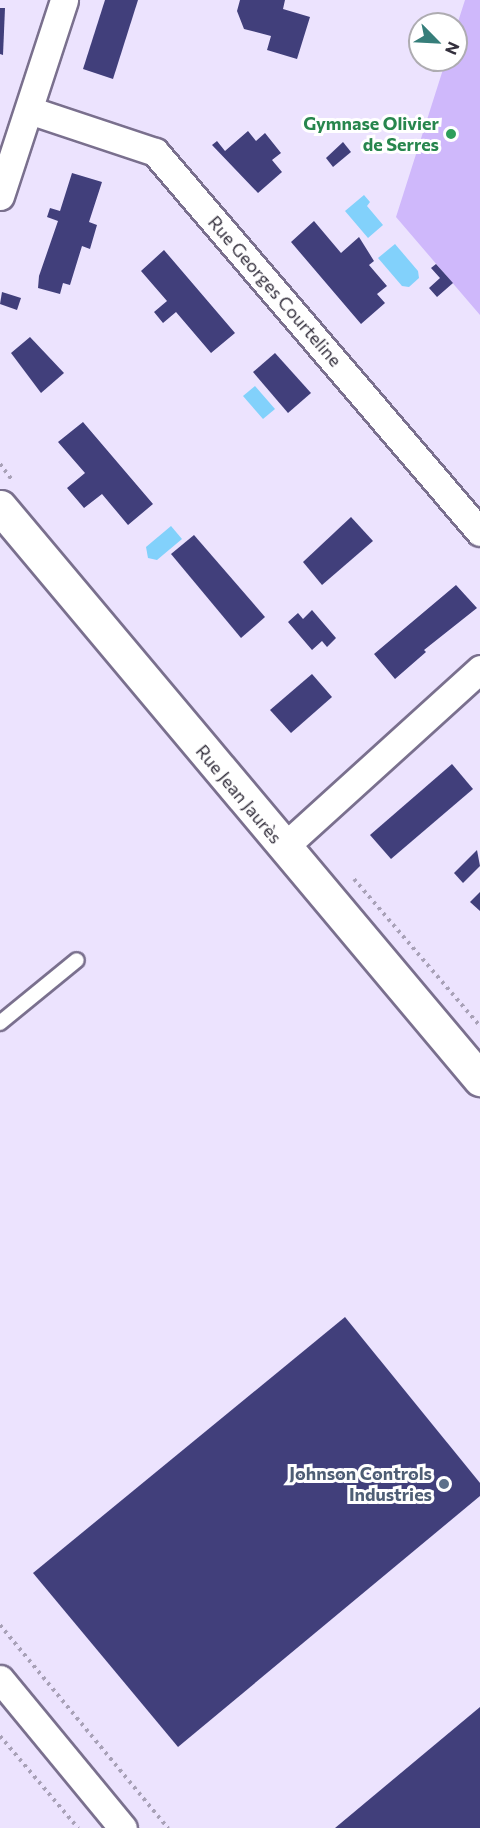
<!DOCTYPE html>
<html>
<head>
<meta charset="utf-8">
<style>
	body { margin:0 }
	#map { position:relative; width:480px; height:1828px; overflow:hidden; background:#ece3fe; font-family:Commissioner,sans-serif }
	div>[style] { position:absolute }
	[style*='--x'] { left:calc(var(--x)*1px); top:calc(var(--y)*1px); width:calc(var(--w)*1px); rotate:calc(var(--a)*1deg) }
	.green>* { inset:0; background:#cfb8fb }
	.water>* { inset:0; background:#82d1fb }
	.building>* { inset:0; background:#413f7b }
	.path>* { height:4px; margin-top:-2px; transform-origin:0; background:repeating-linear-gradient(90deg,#a8a1b7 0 3px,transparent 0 7.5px) }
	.roads { filter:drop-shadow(2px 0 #7a708e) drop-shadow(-2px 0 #7a708e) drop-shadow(0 2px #7a708e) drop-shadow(0 -2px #7a708e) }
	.service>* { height:14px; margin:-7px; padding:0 7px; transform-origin:7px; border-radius:7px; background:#fff }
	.minor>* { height:27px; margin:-13.5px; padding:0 13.5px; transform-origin:13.5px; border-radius:13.5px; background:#fff }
	.secondary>* { height:33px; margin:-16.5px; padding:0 16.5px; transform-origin:16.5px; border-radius:16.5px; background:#fff }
	.dots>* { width:16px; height:16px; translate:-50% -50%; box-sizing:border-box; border:3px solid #fff; border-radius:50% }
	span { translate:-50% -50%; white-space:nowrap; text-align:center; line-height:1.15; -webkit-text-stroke:6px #fff; paint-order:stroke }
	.leisure-label { font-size:18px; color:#27864d; font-weight:700 }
	.right { translate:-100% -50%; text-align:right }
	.street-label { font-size:18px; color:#34303d }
	.service-label { font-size:18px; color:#4e5e75; font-weight:700 }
	.north { position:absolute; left:408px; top:12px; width:60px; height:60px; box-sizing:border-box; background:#fff; border:2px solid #aeacb1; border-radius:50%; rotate:114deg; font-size:16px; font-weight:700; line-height:24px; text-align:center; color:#34303d }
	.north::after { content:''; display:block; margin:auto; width:21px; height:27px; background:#367e7a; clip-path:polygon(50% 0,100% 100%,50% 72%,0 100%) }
</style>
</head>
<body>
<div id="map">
	<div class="green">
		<i style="clip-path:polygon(465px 0,480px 0,480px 315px,396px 217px,446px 60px,456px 60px,456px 28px)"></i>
	</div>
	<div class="water">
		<i style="clip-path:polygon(364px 195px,370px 202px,367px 206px,383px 225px,368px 238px,345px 211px)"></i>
		<i style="clip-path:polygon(395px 244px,418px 271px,419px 278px,409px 287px,402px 286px,378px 258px)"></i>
		<i style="clip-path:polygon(255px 386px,275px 409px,263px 419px,243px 396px)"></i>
		<i style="clip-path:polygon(171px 526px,182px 539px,157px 560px,148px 558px,146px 547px)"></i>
	</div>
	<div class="building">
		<i style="clip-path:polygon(105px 0,138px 0,113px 79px,83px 69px)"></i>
		<i style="clip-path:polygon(240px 0,285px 0,283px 9px,310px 17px,297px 59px,267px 50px,271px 36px,244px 29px,237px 11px)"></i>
		<i style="clip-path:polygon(0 8px,5px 8px,3px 55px,0 54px)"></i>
		<i style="clip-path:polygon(248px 131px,256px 141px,265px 133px,281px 153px,272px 160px,282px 172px,258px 193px,212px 145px,217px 141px,225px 151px)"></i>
		<i style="clip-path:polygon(343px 142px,351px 152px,333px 167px,326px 158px)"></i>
		<i style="clip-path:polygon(72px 173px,102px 182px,89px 222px,97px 225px,90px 249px,82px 246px,70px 285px,63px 283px,60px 294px,38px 288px,39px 276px,58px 221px,47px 217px,50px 208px,60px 211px)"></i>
		<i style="clip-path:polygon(314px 221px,341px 253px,359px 237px,374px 261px,369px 265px,387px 286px,377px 294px,385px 303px,361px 324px,291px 242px)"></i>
		<i style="clip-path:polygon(164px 250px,235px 333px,211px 353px,176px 312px,163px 323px,154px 312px,167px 301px,141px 271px)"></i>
		<i style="clip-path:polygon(436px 264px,453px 283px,437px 297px,429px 288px,440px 278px,431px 268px)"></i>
		<i style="clip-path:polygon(2px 292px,21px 298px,17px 310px,0 304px)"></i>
		<i style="clip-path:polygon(30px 337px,64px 373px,41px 393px,11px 353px)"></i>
		<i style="clip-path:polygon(275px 353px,311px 393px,288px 413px,253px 372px)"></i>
		<i style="clip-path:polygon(83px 422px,153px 504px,128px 525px,102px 494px,84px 508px,67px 488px,85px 473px,58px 442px)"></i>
		<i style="clip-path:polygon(351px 517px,373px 541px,322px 585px,303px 562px)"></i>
		<i style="clip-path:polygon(194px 535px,265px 617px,241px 638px,171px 554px)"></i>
		<i style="clip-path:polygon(456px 585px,477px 608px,424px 650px,426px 652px,395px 679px,374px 654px)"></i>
		<i style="clip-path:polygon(312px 610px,336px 638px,327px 647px,322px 641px,312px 650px,288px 622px,298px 613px,303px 619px)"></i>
		<i style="clip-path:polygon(312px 674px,332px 697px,291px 733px,270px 710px)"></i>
		<i style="clip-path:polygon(452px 764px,473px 789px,391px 859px,370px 835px)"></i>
		<i style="clip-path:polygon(477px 850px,480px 866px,463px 883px,454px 873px)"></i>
		<i style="clip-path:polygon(480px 892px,480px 911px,470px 902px)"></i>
		<i style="clip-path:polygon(345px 1317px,480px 1483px,480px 1496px,178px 1747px,33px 1573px)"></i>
		<i style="clip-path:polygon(480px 1707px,480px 1828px,335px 1828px)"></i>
	</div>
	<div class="path">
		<i style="--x:0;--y:464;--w:21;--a:53"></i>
		<i style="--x:354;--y:879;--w:194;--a:49.4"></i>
		<i style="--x:0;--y:1625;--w:264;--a:50.4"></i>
		<i style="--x:0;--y:1736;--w:121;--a:49.7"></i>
	</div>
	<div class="roads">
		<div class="service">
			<i style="--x:0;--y:1023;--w:99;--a:-39.3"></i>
		</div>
		<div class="minor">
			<i style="--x:29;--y:110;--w:133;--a:18.4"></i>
			<i style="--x:155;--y:152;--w:500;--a:49.46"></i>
			<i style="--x:0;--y:196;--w:206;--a:-71.9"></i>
			<i style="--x:284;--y:847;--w:265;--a:-42.2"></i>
			<i style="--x:0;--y:1679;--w:193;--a:50.5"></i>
		</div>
		<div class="secondary">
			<i style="--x:0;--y:507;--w:747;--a:50"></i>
		</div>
	</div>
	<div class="dots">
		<i style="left:451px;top:134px;background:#2e9e5b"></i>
		<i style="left:444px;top:1484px;background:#5c6f8a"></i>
	</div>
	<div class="leisure-label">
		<span class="right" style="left:439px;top:134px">Gymnase Olivier<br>de Serres</span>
	</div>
	<div class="street-label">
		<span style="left:275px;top:291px;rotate:49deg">Rue Georges Courteline</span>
		<span style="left:239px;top:794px;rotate:50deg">Rue Jean Jaurès</span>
	</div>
	<div class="service-label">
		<span class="right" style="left:432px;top:1484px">Johnson Controls<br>Industries</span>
	</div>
	<div class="north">N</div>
</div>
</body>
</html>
